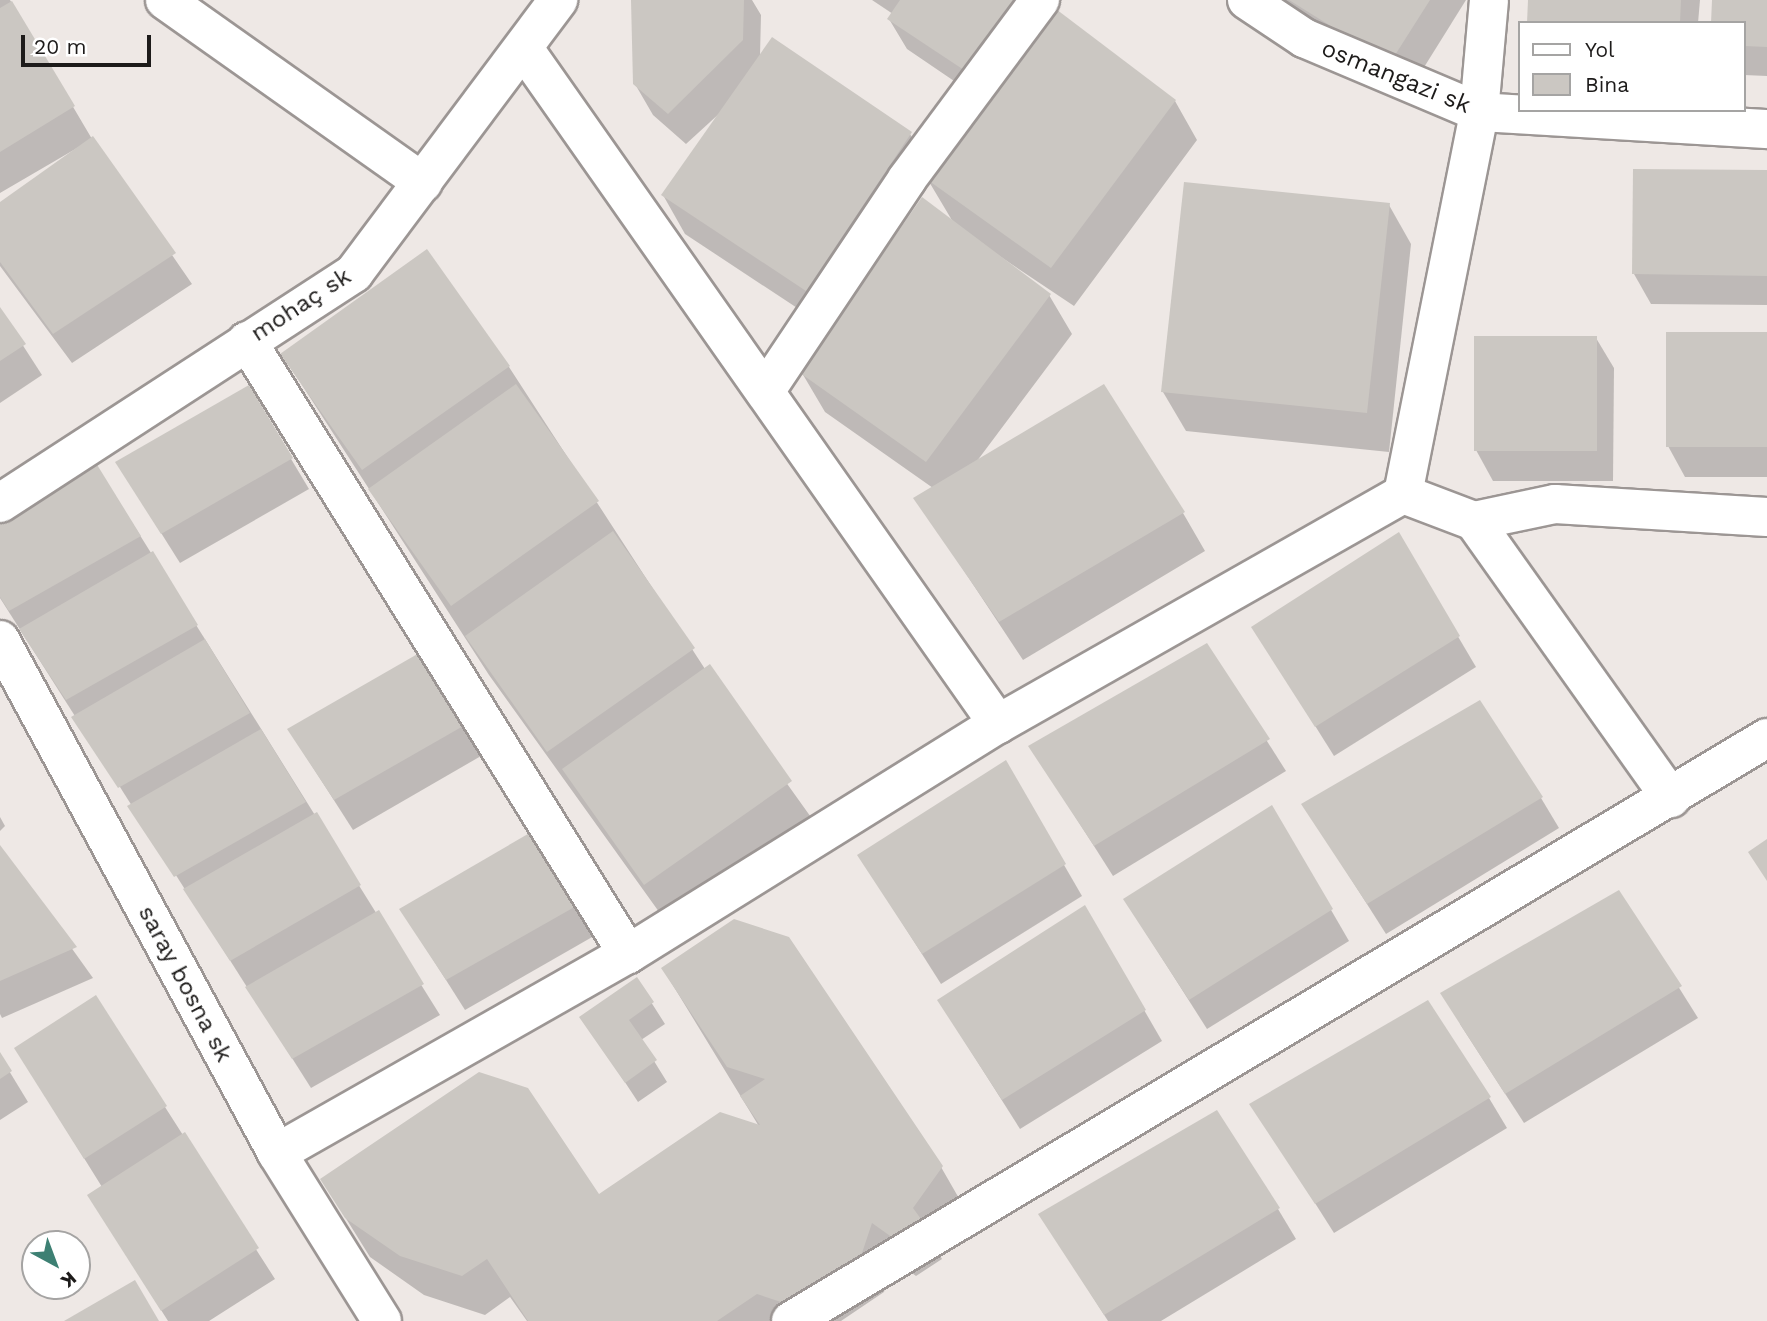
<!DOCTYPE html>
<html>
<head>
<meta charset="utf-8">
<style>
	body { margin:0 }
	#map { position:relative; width:1767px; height:1321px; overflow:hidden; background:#eee8e5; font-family:"Work Sans",sans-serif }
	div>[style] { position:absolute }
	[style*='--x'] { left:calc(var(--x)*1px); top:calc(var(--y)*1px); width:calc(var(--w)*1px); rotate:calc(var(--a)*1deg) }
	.shadow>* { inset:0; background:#0003 }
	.building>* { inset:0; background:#cbc7c2 }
	.roads { filter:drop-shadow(2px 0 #9c9694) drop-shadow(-2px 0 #9c9694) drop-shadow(0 2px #9c9694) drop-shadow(0 -2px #9c9694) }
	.minor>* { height:38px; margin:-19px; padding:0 19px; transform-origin:19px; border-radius:19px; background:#fff }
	span { translate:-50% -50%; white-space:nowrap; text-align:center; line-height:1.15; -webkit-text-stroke:5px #fff; paint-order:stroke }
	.street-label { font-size:24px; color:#1d1b1a }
	.legend { position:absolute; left:1518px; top:21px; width:228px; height:91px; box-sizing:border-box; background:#fff; border:2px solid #a5a4a3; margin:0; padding:9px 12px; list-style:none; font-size:21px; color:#1d1b1a }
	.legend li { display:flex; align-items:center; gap:14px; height:35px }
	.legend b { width:35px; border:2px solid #a5a4a3 }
	.north { position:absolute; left:21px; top:1230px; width:70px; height:70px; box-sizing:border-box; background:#fff; border:2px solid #a5a4a3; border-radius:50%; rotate:139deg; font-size:19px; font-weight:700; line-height:28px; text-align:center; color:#1d1b1a }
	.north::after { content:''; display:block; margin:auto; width:24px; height:32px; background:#3d8073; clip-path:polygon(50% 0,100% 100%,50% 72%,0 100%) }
	.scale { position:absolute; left:21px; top:35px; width:130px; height:32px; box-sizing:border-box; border:4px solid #1d1b1a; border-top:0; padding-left:9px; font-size:21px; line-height:24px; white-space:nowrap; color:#1d1b1a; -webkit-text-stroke:5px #fff; paint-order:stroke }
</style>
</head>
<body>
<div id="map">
	<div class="shadow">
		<i style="clip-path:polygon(0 0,10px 0,92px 139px,192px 284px,72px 363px,0 266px,0 205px,84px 144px,0 193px)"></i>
		<i style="clip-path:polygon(evenodd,633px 0,752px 0,761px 15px,760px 56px,910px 134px,932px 171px,982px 100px,907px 49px,889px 19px,893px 14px,872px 0,1062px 0,1055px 10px,1175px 101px,1197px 140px,1074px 306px,980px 243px,1049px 295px,1072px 334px,977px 461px,1183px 513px,1205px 551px,1023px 660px,916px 498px,933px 488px,825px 412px,802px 373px,832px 331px,685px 234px,663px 195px,721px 112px,686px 144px,653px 115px,635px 84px,633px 0,928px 180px,953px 222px,835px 326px,832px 324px,928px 180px)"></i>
		<i style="clip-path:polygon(1259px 0,1466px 0,1408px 93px)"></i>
		<i style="clip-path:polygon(1530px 0,1700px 0,1698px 23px,1529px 23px)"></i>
		<i style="clip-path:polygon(1714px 0,1767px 0,1767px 76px,1744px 75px,1744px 23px)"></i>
		<i style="clip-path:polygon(1767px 171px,1767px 305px,1651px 304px,1634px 274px)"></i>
		<i style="clip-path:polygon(1389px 205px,1411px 244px,1389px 452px,1186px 431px,1163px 392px)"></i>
		<i style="clip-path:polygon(0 310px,42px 375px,0 403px)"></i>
		<i style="clip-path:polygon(1767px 334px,1767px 477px,1685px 477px,1668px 446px)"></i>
		<i style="clip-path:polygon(1596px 338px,1614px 368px,1613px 481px,1493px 481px,1476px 450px)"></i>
		<i style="clip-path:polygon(282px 354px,509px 367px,705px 669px,813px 820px,667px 923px,489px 675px)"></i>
		<i style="clip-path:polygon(248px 387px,309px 489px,180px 563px,117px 463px)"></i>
		<i style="clip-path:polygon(96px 465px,440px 1015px,311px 1088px,0 598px,0 520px)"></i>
		<i style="clip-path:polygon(1398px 535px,1476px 667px,1334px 756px,1253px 627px)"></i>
		<i style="clip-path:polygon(1206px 645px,1286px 771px,1113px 876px,1031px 747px)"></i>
		<i style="clip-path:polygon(420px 654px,481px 756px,353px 830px,289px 730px)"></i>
		<i style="clip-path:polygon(1005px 763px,1082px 896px,941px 984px,859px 855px)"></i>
		<i style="clip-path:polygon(1541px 798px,1559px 828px,1386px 934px,1304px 805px)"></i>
		<i style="clip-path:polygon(1272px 808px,1349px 941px,1207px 1029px,1125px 900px)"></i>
		<i style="clip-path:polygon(0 817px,5px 826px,0 831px)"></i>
		<i style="clip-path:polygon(0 848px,93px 978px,2px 1018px,0 1014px)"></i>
		<i style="clip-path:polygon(1619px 892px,1698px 1018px,1524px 1123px,1460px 1024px)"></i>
		<i style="clip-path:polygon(577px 906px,594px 936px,465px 1010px,401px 909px)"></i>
		<i style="clip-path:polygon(1085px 908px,1162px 1041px,1020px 1129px,939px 1001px)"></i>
		<i style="clip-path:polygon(663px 969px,941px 1167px,964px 1207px,935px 1247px,942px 1259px,916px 1276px,894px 1260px,884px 1292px,841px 1321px,527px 1321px,510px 1297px,485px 1315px,424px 1295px,370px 1257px,322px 1180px,598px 1196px,760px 1128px)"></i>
		<i style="clip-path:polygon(637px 980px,665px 1024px,641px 1040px,667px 1082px,638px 1102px,582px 1017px)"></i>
		<i style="clip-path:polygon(16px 1049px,165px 1107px,275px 1279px,209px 1321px,168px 1321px,89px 1196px,102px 1187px)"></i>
		<i style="clip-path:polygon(0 1056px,28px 1102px,0 1120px)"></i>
		<i style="clip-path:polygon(1489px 1098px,1507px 1128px,1334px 1233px,1252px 1104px)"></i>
		<i style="clip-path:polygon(1278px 1209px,1296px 1239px,1161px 1321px,1108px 1321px,1041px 1215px)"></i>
	</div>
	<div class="building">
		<i style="clip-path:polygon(631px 0,744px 0,743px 40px,668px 114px,633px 84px)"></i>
		<i style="clip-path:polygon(900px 0,1024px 0,973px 76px,887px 19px)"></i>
		<i style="clip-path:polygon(1289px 0,1430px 0,1390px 63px)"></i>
		<i style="clip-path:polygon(1528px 0,1681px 0,1680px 23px,1527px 23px)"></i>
		<i style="clip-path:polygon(1712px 0,1767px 0,1767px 47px,1744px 46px,1744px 23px,1711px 23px)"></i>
		<i style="clip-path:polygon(12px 1px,75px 106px,0 152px,0 8px)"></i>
		<i style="clip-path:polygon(1048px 3px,1176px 100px,1051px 268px,925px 178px)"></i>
		<i style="clip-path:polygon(772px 37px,912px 132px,806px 291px,661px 195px)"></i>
		<i style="clip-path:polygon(93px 136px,176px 253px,53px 334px,0 262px,0 202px)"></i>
		<i style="clip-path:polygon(1633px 169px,1767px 170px,1767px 276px,1632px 274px)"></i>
		<i style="clip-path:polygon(1184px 182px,1390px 203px,1367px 413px,1161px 392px)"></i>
		<i style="clip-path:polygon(922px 197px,1051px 294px,926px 462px,800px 373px)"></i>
		<i style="clip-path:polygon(427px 249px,510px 366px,362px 470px,280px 354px)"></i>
		<i style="clip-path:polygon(0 307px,26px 344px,0 361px)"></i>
		<i style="clip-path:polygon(1666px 332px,1767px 332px,1767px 447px,1666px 447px)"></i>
		<i style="clip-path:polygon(1474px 336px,1597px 336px,1597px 451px,1474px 451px)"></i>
		<i style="clip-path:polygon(516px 384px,599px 501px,451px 606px,368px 489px)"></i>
		<i style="clip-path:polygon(1104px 384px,1185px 512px,999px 622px,913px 498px)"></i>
		<i style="clip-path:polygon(249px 385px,293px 458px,161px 534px,115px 462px)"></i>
		<i style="clip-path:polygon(96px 463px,141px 536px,9px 611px,0 597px,0 518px)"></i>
		<i style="clip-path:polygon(613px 531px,695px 648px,547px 752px,465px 636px)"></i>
		<i style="clip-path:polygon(1399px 532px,1460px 636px,1315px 727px,1251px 627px)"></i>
		<i style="clip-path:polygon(153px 551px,198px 625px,66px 700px,19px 629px)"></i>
		<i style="clip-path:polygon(205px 639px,250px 713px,118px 788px,71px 717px)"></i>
		<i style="clip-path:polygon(1207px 643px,1270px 739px,1094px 846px,1028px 746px)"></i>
		<i style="clip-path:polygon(421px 652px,465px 725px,334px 800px,287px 729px)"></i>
		<i style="clip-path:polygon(710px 664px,792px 781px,644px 885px,562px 769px)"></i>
		<i style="clip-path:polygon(1480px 700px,1543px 797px,1367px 904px,1301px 804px)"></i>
		<i style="clip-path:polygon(261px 729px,306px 802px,174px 877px,127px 806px)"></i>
		<i style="clip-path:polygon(1006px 760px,1066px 864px,922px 954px,857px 855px)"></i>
		<i style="clip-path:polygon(1272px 805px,1333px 909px,1189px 1000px,1123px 899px)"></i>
		<i style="clip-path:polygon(317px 812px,361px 885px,230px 961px,183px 889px)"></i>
		<i style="clip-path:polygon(533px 831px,578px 905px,446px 980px,399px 909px)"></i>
		<i style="clip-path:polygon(1767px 839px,1767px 881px,1748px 852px)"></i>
		<i style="clip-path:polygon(0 845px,77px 947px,0 981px)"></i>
		<i style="clip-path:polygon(1619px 890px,1682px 986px,1505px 1094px,1440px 993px)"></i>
		<i style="clip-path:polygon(1085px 905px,1146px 1010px,1002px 1100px,937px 1000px)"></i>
		<i style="clip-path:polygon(379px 910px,424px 984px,292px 1059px,245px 987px)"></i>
		<i style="clip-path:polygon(734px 919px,789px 937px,943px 1166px,913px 1208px,921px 1219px,893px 1238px,872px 1223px,862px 1253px,787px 1304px,757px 1294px,717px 1321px,528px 1321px,487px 1259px,462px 1276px,400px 1256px,345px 1218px,320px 1179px,479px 1072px,528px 1088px,599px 1194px,720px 1112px,760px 1125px,740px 1096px,765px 1079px,727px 1067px,661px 968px)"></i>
		<i style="clip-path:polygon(637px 977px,654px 1002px,629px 1020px,657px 1060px,625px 1083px,579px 1017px)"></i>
		<i style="clip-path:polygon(96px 995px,167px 1106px,84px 1159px,14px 1048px)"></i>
		<i style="clip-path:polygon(1428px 1000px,1491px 1097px,1315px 1204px,1249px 1104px)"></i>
		<i style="clip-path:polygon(0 1052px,12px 1071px,0 1079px)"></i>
		<i style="clip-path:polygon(1217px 1110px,1280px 1208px,1104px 1315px,1038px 1214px)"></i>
		<i style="clip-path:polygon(185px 1132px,259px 1248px,161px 1311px,87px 1195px)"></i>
		<i style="clip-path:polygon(135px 1280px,159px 1321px,64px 1321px)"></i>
	</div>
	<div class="roads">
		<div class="minor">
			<i style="--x:165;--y:0;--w:316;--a:35.3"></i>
			<i style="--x:1247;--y:0;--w:69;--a:33.7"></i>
			<i style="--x:1304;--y:38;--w:190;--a:22.9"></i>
			<i style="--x:1479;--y:112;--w:289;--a:3.4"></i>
			<i style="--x:524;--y:49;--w:825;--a:54.92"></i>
			<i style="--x:247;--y:341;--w:722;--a:58.14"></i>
			<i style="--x:766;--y:390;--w:254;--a:-56.2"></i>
			<i style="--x:907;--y:179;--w:223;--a:-53.4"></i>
			<i style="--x:1403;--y:494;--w:76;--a:20.8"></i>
			<i style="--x:1474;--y:521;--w:83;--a:-11.9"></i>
			<i style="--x:1555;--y:504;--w:212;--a:3.5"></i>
			<i style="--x:0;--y:503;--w:422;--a:-33"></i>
			<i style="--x:354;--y:273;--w:341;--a:-53.2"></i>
			<i style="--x:1474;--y:521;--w:340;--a:54.6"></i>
			<i style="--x:0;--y:640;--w:583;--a:61.63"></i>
			<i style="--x:277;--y:1153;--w:198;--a:58"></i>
			<i style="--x:277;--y:1153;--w:403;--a:-29.6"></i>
			<i style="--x:628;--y:954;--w:436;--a:-31.9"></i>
			<i style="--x:998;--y:724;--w:466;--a:-29.6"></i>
			<i style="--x:1403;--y:494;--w:389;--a:-78.7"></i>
			<i style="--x:1479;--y:112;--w:112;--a:-84.9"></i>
			<i style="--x:791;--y:1321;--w:1137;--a:-30.85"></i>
		</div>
	</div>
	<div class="street-label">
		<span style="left:1396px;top:77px;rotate:22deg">osmangazi sk</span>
		<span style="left:301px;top:305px;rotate:-33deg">mohaç sk</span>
		<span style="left:185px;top:984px;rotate:62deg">saray bosna sk</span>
	</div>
	<ul class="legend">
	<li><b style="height:9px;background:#fff"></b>Yol</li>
	<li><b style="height:19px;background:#cbc7c2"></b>Bina</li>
	</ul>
	<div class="north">K</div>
	<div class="scale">20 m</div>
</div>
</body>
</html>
